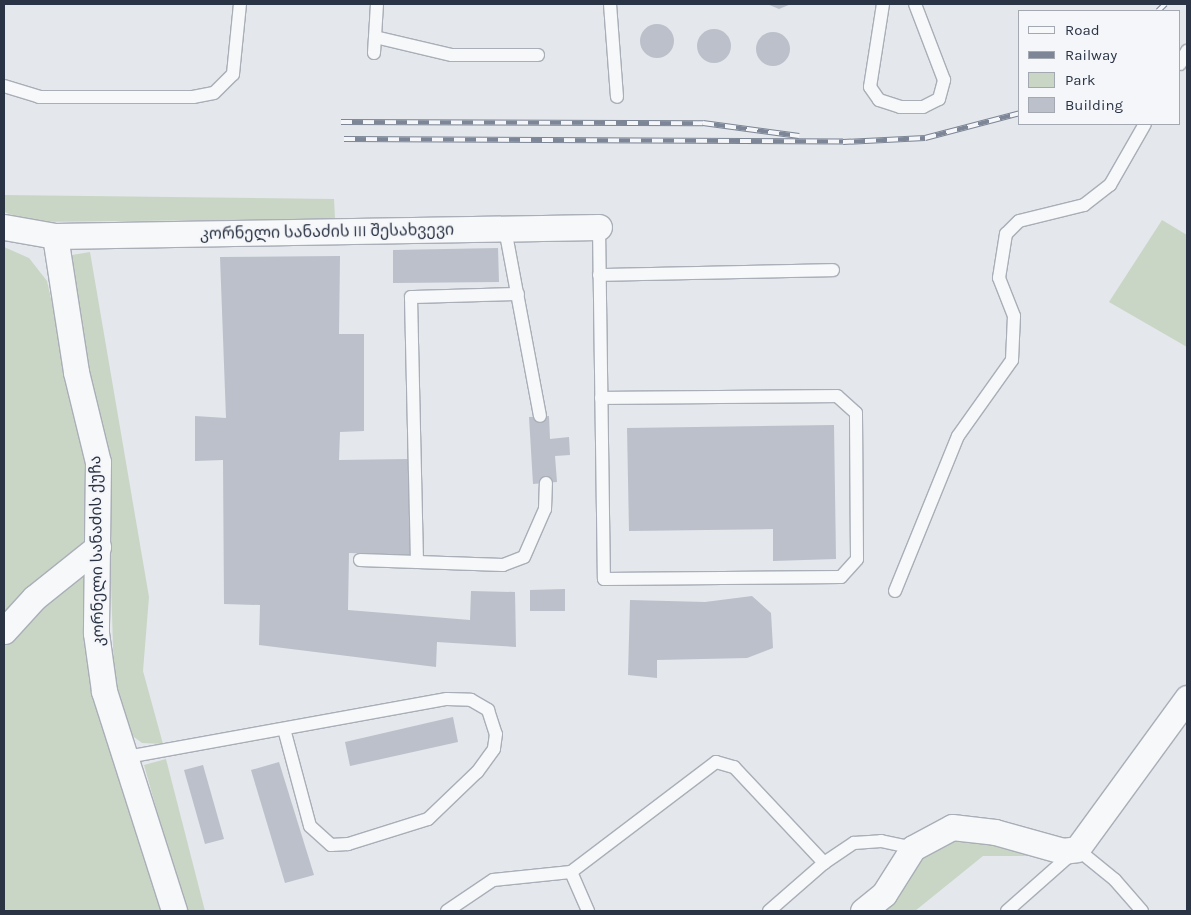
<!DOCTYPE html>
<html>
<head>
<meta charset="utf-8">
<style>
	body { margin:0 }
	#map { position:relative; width:1191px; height:915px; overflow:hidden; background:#e4e7ec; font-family:Karla,"Noto Sans Georgian",sans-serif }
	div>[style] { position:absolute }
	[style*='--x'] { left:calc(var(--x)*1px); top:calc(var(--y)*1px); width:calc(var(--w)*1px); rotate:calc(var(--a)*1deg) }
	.green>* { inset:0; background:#c9d6c5 }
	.building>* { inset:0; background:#bbc0ca }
	.round { border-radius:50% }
	.roads { filter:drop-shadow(1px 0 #a9aeb7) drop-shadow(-1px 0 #a9aeb7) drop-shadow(0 1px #a9aeb7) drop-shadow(0 -1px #a9aeb7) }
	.service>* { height:12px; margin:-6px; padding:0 6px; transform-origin:6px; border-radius:6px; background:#f7f8fa }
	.minor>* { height:25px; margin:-12.5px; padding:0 12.5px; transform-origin:12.5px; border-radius:12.5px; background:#f7f8fa }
	.rail>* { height:5.5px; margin-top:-2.75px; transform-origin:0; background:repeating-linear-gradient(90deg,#f4f6f9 0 11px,#7d8696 0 22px); box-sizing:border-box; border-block:1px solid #7d8696 }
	span { translate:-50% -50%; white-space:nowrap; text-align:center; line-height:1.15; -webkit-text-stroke:4px #f4f6f9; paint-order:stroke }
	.street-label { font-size:16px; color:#2b3445 }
	.frame { position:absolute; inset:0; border:5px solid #2b3445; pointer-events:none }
	.legend { position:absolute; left:1018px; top:10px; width:162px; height:115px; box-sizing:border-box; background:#f4f6f9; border:1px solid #a4a8b1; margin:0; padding:6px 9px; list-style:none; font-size:15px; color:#2b3445 }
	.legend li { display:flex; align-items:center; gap:10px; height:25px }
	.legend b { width:25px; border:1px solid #a4a8b1 }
</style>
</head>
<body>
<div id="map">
	<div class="green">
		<i style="clip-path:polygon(4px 195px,334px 199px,335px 219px,32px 222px,4px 212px)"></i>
		<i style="clip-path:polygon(1162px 220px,1187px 235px,1187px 347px,1109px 302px)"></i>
		<i style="clip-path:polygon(4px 247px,29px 258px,47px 281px,87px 458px,86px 610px,92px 696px,164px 911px,4px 911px)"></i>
		<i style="clip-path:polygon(90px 252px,149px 597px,143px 671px,163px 744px,142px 743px,130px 734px,114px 679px,107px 453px,78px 347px,80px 308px,68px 264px,72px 255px)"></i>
		<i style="clip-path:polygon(166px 759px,205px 911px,185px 911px,144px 765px)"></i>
		<i style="clip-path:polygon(962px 833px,1041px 856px,983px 856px,915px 911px,873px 911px,929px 848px)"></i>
	</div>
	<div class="building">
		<i style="clip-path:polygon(767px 4px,791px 4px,779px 9px)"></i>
		<i class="round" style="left:640px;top:24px;width:34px;height:34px"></i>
		<i class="round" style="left:697px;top:29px;width:34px;height:34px"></i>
		<i class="round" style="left:756px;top:32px;width:34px;height:34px"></i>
		<i style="clip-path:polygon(498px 248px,499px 282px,393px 283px,393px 250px)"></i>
		<i style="clip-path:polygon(340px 256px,339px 334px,364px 334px,364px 431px,340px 432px,339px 460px,408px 459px,410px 555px,349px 553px,348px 610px,470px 620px,471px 591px,515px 592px,516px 647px,437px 642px,436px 667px,259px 645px,260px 605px,224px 604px,223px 460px,195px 461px,195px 416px,226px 418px,220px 257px)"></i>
		<i style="clip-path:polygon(549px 416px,550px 439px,569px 437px,570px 455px,555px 456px,557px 482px,533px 484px,529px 417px)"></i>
		<i style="clip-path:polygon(834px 425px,836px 559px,773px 561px,773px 529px,629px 531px,627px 428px)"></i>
		<i style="clip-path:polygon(565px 589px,565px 611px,530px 611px,530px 590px)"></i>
		<i style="clip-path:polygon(752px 596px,771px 613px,773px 648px,747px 658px,657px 660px,657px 678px,628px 675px,630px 600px,705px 602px)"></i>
		<i style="clip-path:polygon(453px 717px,458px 742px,350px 766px,345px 742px)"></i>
		<i style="clip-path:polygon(279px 762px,314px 875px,285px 883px,251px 770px)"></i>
		<i style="clip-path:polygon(203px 765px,224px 839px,205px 844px,184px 770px)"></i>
	</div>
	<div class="roads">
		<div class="service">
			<i style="--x:610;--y:4;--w:93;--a:85.7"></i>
			<i style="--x:883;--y:4;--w:84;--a:98.9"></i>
			<i style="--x:870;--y:87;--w:16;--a:55"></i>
			<i style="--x:879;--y:100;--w:22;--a:18"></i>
			<i style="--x:900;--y:107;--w:23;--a:0"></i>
			<i style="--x:923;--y:107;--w:18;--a:-27"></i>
			<i style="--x:939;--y:99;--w:20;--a:-75"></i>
			<i style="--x:944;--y:80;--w:81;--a:-110.9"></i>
			<i style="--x:375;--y:37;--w:79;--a:13.2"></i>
			<i style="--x:452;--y:55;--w:86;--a:0"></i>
			<i style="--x:374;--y:53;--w:49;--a:-86.5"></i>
			<i style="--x:1180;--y:64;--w:15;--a:-62"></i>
			<i style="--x:4;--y:86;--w:37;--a:17"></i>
			<i style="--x:39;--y:97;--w:154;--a:0"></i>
			<i style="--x:193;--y:97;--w:21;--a:-11"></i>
			<i style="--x:214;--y:93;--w:27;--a:-45"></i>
			<i style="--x:233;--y:74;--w:70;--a:-84.3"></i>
			<i style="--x:599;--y:227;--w:352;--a:89.2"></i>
			<i style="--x:604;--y:579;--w:237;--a:-0.5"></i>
			<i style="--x:841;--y:577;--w:24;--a:-48"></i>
			<i style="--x:857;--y:559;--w:146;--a:-90.4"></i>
			<i style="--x:856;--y:413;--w:25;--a:-138"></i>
			<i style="--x:837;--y:396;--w:236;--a:179.5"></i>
			<i style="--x:505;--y:229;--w:190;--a:79.4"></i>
			<i style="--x:599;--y:275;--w:234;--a:-1.2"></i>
			<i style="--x:360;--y:560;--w:143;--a:2"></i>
			<i style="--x:503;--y:565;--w:22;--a:-21"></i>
			<i style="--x:524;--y:557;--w:52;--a:-66.4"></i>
			<i style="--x:545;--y:509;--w:26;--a:-88"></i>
			<i style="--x:417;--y:562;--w:265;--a:-91.3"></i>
			<i style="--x:411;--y:297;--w:107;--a:-1.6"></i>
			<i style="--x:895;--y:591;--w:167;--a:-67.9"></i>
			<i style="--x:958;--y:436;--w:93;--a:-54.6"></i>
			<i style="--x:1012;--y:360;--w:44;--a:-87.4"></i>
			<i style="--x:1014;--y:316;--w:41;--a:-111.5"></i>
			<i style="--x:999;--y:278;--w:45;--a:-81"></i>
			<i style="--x:1006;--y:234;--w:18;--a:-45"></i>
			<i style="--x:1019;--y:221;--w:67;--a:-13.8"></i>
			<i style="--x:1084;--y:205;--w:33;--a:-38"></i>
			<i style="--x:1110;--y:185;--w:70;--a:-60.2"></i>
			<i style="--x:127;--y:757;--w:325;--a:-10.3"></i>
			<i style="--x:447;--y:699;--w:24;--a:2"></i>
			<i style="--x:471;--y:700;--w:20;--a:30"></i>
			<i style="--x:488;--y:710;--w:25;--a:72"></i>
			<i style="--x:496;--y:734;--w:15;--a:98"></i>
			<i style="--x:494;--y:749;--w:29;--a:126"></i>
			<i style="--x:477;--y:772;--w:68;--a:136.2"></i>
			<i style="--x:428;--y:819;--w:84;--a:162.6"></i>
			<i style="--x:348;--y:844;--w:17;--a:177"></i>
			<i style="--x:331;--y:845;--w:28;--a:-138"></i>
			<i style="--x:310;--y:826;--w:100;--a:-105"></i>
			<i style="--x:571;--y:872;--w:43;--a:66.4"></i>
			<i style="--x:447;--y:911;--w:55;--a:-34"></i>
			<i style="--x:493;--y:880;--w:78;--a:-5.9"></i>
			<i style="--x:571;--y:872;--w:182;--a:-37.2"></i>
			<i style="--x:716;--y:762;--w:19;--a:16"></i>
			<i style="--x:734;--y:767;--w:132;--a:46.8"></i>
			<i style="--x:824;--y:863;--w:36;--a:-34"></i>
			<i style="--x:854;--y:843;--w:27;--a:-4"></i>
			<i style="--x:881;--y:841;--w:33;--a:12"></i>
			<i style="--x:769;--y:911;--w:73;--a:-41.1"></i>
			<i style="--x:1007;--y:911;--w:94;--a:-41.5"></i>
			<i style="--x:1077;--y:849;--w:49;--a:39.2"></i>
			<i style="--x:1115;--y:880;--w:41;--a:48.9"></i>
		</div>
		<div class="minor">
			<i style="--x:4;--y:227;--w:52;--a:10"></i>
			<i style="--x:55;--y:236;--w:544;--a:-0.95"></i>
			<i style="--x:55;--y:236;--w:138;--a:81.2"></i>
			<i style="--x:76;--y:372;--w:93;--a:76.3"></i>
			<i style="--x:98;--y:462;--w:171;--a:90.7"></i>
			<i style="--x:96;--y:633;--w:59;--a:82.1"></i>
			<i style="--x:104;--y:691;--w:231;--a:72.3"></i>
			<i style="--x:4;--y:631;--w:45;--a:-47.7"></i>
			<i style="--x:34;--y:598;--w:82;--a:-38.6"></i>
			<i style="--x:863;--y:911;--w:27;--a:-39"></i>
			<i style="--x:884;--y:894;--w:54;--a:-57.8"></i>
			<i style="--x:913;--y:848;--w:44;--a:-28.3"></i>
			<i style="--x:952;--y:827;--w:43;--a:6.6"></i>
			<i style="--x:995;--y:832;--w:71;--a:15.6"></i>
			<i style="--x:1063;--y:851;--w:14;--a:-8"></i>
			<i style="--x:1077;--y:849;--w:187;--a:-53.9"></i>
		</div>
	</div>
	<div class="rail">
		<i style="--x:1158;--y:11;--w:10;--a:-45"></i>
		<i style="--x:341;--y:122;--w:362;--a:0.2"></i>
		<i style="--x:703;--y:123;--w:97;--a:7.7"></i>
		<i style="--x:344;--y:139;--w:499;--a:0.3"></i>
		<i style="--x:843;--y:142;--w:82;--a:-2.8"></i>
		<i style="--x:925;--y:138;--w:98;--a:-14.7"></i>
	</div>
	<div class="street-label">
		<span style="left:327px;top:232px;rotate:-1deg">კორნელი სანაძის III შესახვევი</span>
		<span style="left:97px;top:551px;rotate:-91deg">კორნელი სანაძის ქუჩა</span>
	</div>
	<div class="frame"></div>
	<ul class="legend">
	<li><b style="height:6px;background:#f7f8fa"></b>Road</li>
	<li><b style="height:6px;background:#7d8696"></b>Railway</li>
	<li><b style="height:14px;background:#c9d6c5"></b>Park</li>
	<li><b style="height:14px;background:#bbc0ca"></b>Building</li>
	</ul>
</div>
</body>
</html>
